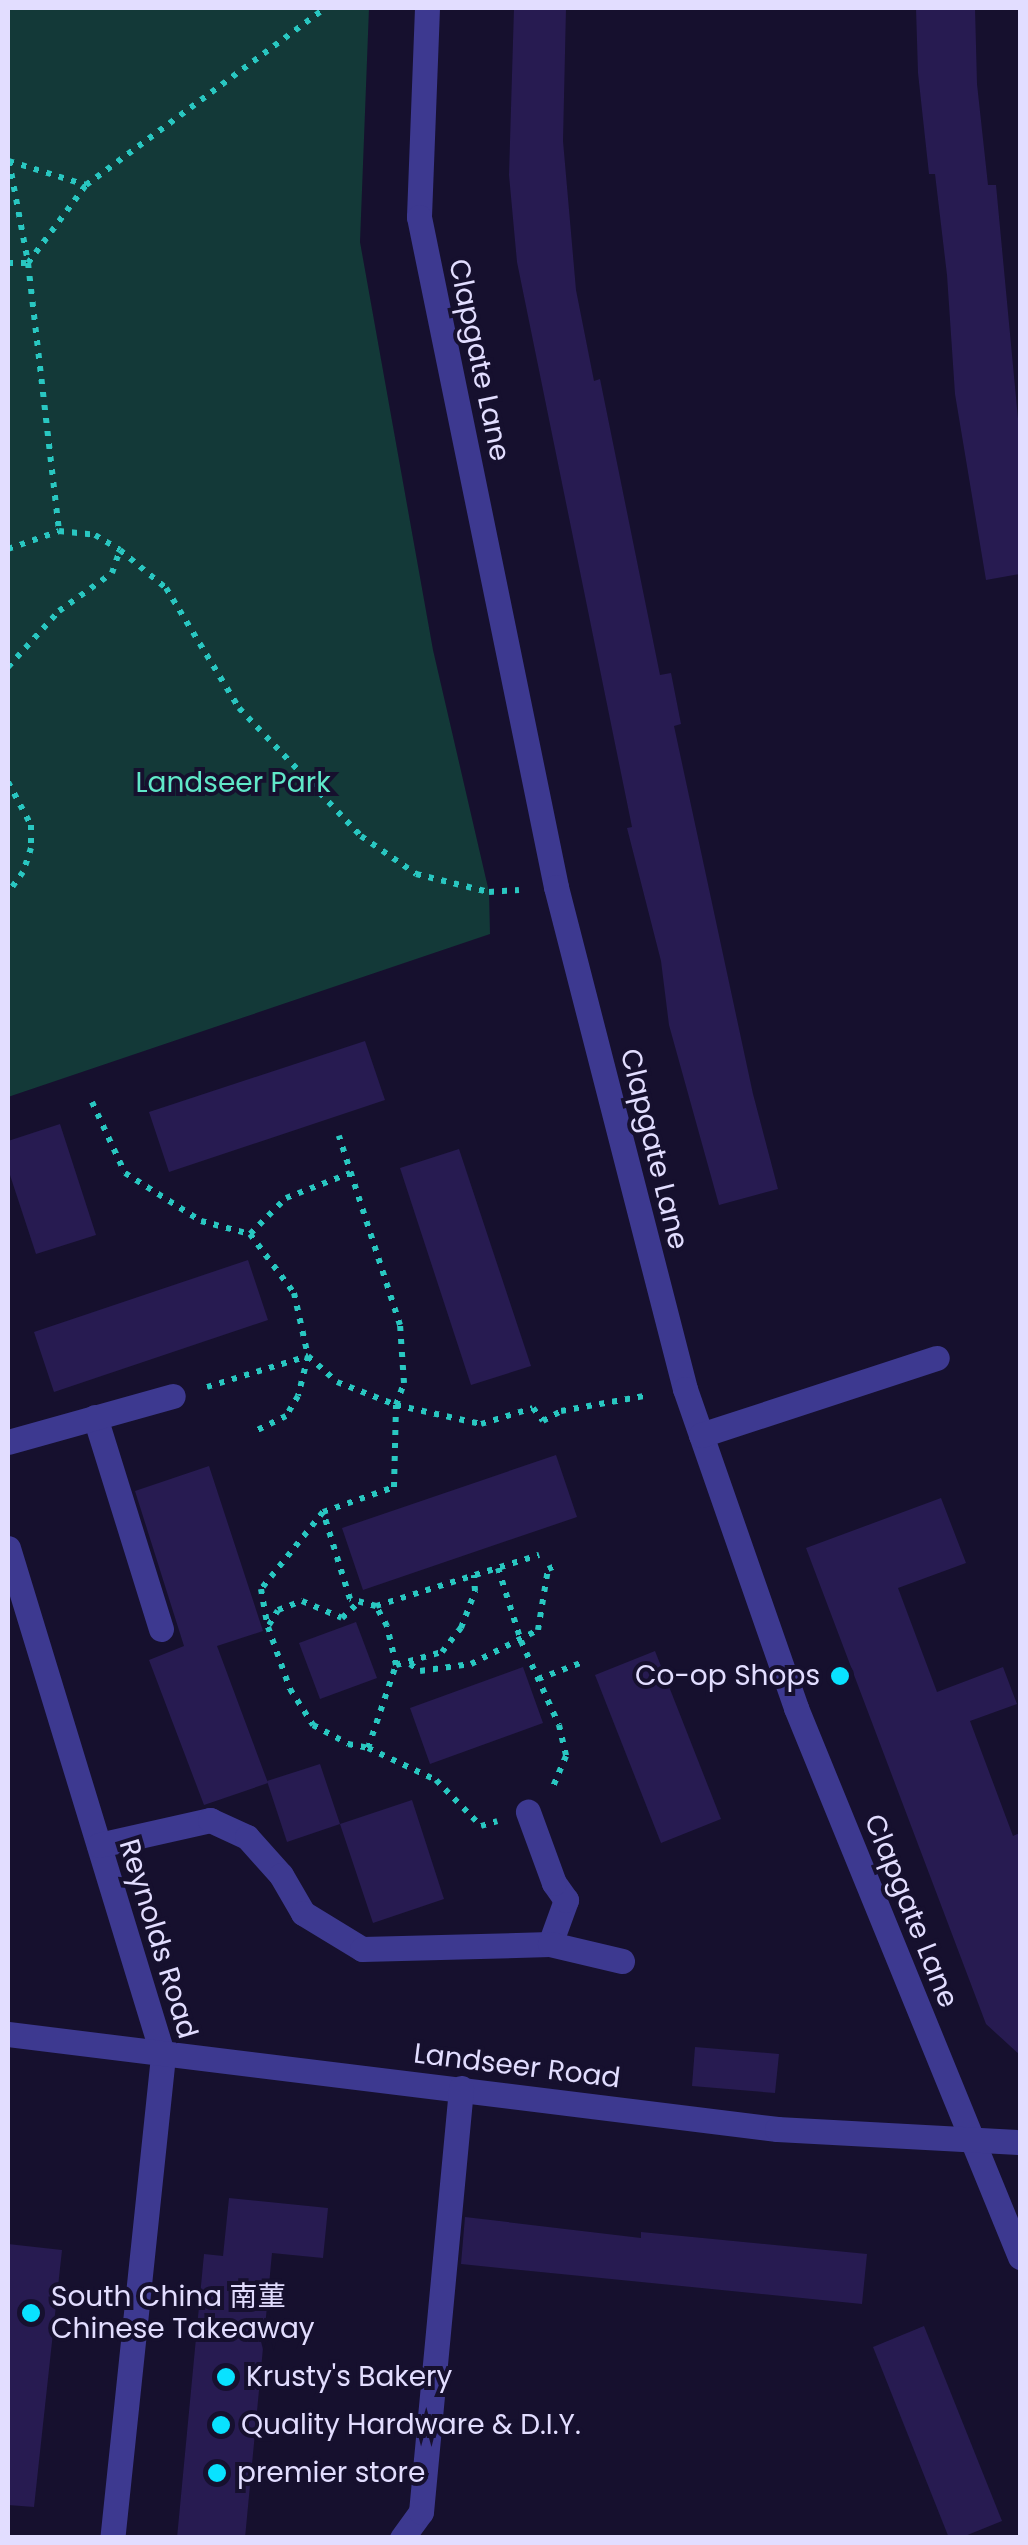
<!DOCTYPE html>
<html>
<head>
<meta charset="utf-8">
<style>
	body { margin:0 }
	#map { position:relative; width:1028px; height:2545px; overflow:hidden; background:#16102e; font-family:Poppins,"Noto Sans SC",sans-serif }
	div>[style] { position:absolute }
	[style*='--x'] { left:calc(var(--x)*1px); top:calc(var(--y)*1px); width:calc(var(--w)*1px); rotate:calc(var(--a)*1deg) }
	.green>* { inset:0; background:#133938 }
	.building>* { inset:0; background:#271b51 }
	.path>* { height:6px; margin-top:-3px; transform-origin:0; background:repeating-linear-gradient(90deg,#29c7c1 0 5px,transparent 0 13px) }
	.minor>* { height:25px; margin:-12.5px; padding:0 12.5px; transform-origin:12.5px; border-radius:12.5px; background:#3d3990 }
	.dots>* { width:28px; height:28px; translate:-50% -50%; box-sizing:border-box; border:5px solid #16102e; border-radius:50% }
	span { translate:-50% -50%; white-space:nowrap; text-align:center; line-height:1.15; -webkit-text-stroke:8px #16102e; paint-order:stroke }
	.street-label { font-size:28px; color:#e2ddff }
	.park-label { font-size:28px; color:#60e8c9 }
	.poi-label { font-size:28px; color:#e2ddff }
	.right { translate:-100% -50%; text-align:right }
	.left { translate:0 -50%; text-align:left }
	.frame { position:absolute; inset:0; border:10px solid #e2ddff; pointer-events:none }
</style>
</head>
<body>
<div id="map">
	<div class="green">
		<i style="clip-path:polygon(8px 8px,369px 8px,360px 242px,433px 650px,489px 892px,490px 934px,8px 1097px)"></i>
	</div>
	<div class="building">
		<i style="clip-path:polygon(514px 8px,566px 8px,563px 141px,576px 290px,594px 381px,600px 379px,660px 675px,671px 673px,681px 724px,674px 726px,753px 1094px,778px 1189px,719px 1205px,669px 1025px,661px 961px,627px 828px,632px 827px,517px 262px,509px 175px)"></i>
		<i style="clip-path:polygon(916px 8px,975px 8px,977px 84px,988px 185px,996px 185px,1020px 440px,1020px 574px,986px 580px,955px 394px,947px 275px,935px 174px,929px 174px,918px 73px)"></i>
		<i style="clip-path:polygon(365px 1041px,385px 1100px,169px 1172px,149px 1112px)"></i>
		<i style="clip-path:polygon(60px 1124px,96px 1235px,36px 1254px,8px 1169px,8px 1141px)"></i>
		<i style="clip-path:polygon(459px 1149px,531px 1366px,471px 1385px,400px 1168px)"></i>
		<i style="clip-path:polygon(248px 1260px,268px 1320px,54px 1392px,34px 1332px)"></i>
		<i style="clip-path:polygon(556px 1455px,577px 1517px,363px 1590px,342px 1528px)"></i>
		<i style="clip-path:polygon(209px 1466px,263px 1631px,217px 1646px,268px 1783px,204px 1805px,149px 1660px,184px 1646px,135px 1491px)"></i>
		<i style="clip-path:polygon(941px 1498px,966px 1563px,898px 1588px,937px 1692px,1003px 1667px,1017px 1704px,970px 1721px,1013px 1836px,1020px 1833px,1020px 2055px,986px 2024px,806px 1548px)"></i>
		<i style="clip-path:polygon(356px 1622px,377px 1678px,320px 1699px,299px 1643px)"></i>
		<i style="clip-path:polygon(655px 1651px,721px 1819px,661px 1843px,595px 1675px)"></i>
		<i style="clip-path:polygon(523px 1667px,543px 1723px,430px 1764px,410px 1708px)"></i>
		<i style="clip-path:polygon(320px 1764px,340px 1824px,287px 1842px,267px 1781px)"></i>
		<i style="clip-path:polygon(412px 1800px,444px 1899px,373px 1923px,340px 1824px)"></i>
		<i style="clip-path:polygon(695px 2047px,779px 2054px,775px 2093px,692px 2086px)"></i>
		<i style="clip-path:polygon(229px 2198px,328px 2208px,323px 2258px,272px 2253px,245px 2538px,177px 2538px,204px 2254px,223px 2256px)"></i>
		<i style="clip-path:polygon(465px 2217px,641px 2238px,641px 2232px,867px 2254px,862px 2304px,461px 2264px)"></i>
		<i style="clip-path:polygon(8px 2244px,62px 2250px,34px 2507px,8px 2505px)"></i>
		<i style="clip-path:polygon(924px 2326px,1002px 2521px,960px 2538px,949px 2538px,873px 2347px)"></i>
	</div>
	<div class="path">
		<i style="--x:9;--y:161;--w:81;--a:17.3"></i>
		<i style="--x:86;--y:185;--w:297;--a:-36.5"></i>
		<i style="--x:9;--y:161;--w:104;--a:79.4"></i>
		<i style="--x:28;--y:263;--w:270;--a:83.4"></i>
		<i style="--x:8;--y:263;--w:20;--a:0"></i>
		<i style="--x:28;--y:263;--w:97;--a:-53.4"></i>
		<i style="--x:8;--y:549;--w:54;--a:-19.4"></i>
		<i style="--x:59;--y:531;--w:36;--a:6"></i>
		<i style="--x:95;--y:535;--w:29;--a:31"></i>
		<i style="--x:120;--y:550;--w:60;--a:39.6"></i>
		<i style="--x:166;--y:588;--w:140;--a:58.7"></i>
		<i style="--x:239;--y:708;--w:177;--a:46.4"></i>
		<i style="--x:361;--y:836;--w:67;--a:34.6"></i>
		<i style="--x:416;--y:874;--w:75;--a:13.9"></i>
		<i style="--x:489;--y:892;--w:30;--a:-4"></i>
		<i style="--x:8;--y:667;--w:76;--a:-47.7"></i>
		<i style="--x:59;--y:611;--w:65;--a:-35.6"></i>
		<i style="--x:112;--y:573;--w:24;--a:-71"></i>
		<i style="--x:8;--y:782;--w:49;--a:61.9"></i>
		<i style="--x:31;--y:825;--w:23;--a:90"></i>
		<i style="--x:31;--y:848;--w:25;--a:108"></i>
		<i style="--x:23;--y:872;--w:26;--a:126"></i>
		<i style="--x:92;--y:1102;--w:78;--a:65.1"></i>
		<i style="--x:125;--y:1173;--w:90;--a:32.3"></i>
		<i style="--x:201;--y:1221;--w:51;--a:14.9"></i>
		<i style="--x:250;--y:1234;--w:74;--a:53.3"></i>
		<i style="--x:294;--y:1293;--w:65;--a:77.5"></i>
		<i style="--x:308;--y:1356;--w:41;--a:104"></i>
		<i style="--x:298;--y:1396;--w:23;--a:121"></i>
		<i style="--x:286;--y:1416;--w:37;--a:154"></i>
		<i style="--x:250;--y:1234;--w:51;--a:-45"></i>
		<i style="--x:286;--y:1198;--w:69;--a:-21.3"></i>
		<i style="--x:207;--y:1387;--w:106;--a:-17.1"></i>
		<i style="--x:308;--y:1356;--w:39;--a:42"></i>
		<i style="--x:337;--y:1382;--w:63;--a:21.3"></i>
		<i style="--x:396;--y:1405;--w:87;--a:12.6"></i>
		<i style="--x:481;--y:1424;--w:54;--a:-17.1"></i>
		<i style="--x:533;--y:1408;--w:16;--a:52"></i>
		<i style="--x:543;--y:1421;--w:21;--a:-29"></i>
		<i style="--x:561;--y:1411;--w:90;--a:-10.2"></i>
		<i style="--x:323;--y:1512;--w:99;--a:128.8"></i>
		<i style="--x:261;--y:1589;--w:39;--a:80"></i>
		<i style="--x:268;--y:1627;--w:66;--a:70.5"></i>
		<i style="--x:290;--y:1689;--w:43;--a:57.4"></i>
		<i style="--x:313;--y:1725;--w:40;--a:28"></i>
		<i style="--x:348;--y:1744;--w:20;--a:11"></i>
		<i style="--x:368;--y:1748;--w:88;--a:-71.4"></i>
		<i style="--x:396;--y:1665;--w:40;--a:-103"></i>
		<i style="--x:387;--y:1626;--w:23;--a:-119"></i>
		<i style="--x:376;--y:1606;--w:27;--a:-165"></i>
		<i style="--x:350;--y:1599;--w:91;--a:-107.2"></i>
		<i style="--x:323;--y:1512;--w:75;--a:-19.4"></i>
		<i style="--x:394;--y:1487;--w:82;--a:-88.6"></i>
		<i style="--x:396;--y:1405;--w:23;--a:-70"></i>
		<i style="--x:404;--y:1383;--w:58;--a:-93.9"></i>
		<i style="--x:400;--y:1325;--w:199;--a:-107.9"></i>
		<i style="--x:498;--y:1568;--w:77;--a:72.5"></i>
		<i style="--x:521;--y:1641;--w:92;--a:65.7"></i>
		<i style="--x:559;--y:1725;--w:32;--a:77"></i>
		<i style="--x:566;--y:1756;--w:34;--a:113"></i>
		<i style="--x:376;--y:1606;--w:171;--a:-17.4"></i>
		<i style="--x:269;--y:1625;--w:17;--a:-59"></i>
		<i style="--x:278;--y:1610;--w:26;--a:-21"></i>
		<i style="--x:302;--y:1601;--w:43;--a:23"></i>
		<i style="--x:342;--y:1618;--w:23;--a:-43"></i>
		<i style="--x:410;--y:1664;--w:12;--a:35"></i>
		<i style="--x:420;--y:1671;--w:51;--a:-7.8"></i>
		<i style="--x:471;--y:1664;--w:75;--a:-26.9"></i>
		<i style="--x:538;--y:1630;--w:62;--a:-80.7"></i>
		<i style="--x:548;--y:1569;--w:11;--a:-22"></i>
		<i style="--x:396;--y:1665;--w:48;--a:-15.8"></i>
		<i style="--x:442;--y:1652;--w:31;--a:-52"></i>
		<i style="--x:461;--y:1628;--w:40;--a:-69"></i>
		<i style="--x:475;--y:1591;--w:16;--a:-94"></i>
		<i style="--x:538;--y:1679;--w:51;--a:-20.6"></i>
		<i style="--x:368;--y:1748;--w:75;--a:25.2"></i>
		<i style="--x:436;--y:1780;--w:64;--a:45.6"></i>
		<i style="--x:481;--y:1826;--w:17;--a:-17"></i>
	</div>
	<div class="minor">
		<i style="--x:427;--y:8;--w:209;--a:92.2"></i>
		<i style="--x:419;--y:217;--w:684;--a:78.44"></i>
		<i style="--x:556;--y:887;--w:518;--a:75.59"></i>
		<i style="--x:685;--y:1389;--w:338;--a:70.8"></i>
		<i style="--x:796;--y:1708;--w:593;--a:67.8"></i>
		<i style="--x:95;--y:1417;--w:222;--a:72.7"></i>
		<i style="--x:701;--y:1435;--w:248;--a:-18.1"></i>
		<i style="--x:8;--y:1442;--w:171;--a:-15.6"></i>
		<i style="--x:8;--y:1548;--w:531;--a:73.03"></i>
		<i style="--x:163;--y:2056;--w:485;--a:96"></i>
		<i style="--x:99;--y:1845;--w:114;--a:-12.7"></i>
		<i style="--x:210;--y:1820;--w:41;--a:24.7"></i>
		<i style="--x:247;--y:1837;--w:51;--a:48.2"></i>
		<i style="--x:281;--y:1875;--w:44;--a:59.9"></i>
		<i style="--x:303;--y:1913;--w:69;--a:31.4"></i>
		<i style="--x:362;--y:1949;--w:188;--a:-1.5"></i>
		<i style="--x:550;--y:1944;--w:47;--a:-70"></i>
		<i style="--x:566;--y:1900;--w:21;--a:-125"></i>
		<i style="--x:554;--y:1883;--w:76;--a:-110.1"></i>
		<i style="--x:550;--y:1944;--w:74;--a:13.3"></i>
		<i style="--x:8;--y:2034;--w:775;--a:7.04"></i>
		<i style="--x:777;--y:2129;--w:243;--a:3.1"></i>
		<i style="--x:402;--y:2538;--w:32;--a:-54"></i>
		<i style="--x:421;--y:2512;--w:426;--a:-84.6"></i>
	</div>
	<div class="dots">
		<i style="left:840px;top:1676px;background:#09e2ff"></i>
		<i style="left:31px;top:2313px;background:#09e2ff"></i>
		<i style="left:226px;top:2377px;background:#09e2ff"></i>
		<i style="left:221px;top:2425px;background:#09e2ff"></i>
		<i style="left:217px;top:2473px;background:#09e2ff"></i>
	</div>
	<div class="street-label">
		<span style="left:479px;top:360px;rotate:78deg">Clapgate Lane</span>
		<span style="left:654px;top:1149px;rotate:76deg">Clapgate Lane</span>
		<span style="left:911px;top:1911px;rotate:68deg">Clapgate Lane</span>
		<span style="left:158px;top:1939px;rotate:73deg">Reynolds Road</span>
		<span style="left:517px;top:2066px;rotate:7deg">Landseer Road</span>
	</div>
	<div class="park-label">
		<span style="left:233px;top:783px">Landseer Park</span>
	</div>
	<div class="poi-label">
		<span class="right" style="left:820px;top:1676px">Co-op Shops</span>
		<span class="left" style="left:51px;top:2313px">South China 南菫<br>Chinese Takeaway</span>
		<span class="left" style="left:246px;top:2377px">Krusty's Bakery</span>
		<span class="left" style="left:241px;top:2425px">Quality Hardware &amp; D.I.Y.</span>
		<span class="left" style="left:237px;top:2473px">premier store</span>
	</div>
	<div class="frame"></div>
</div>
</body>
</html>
